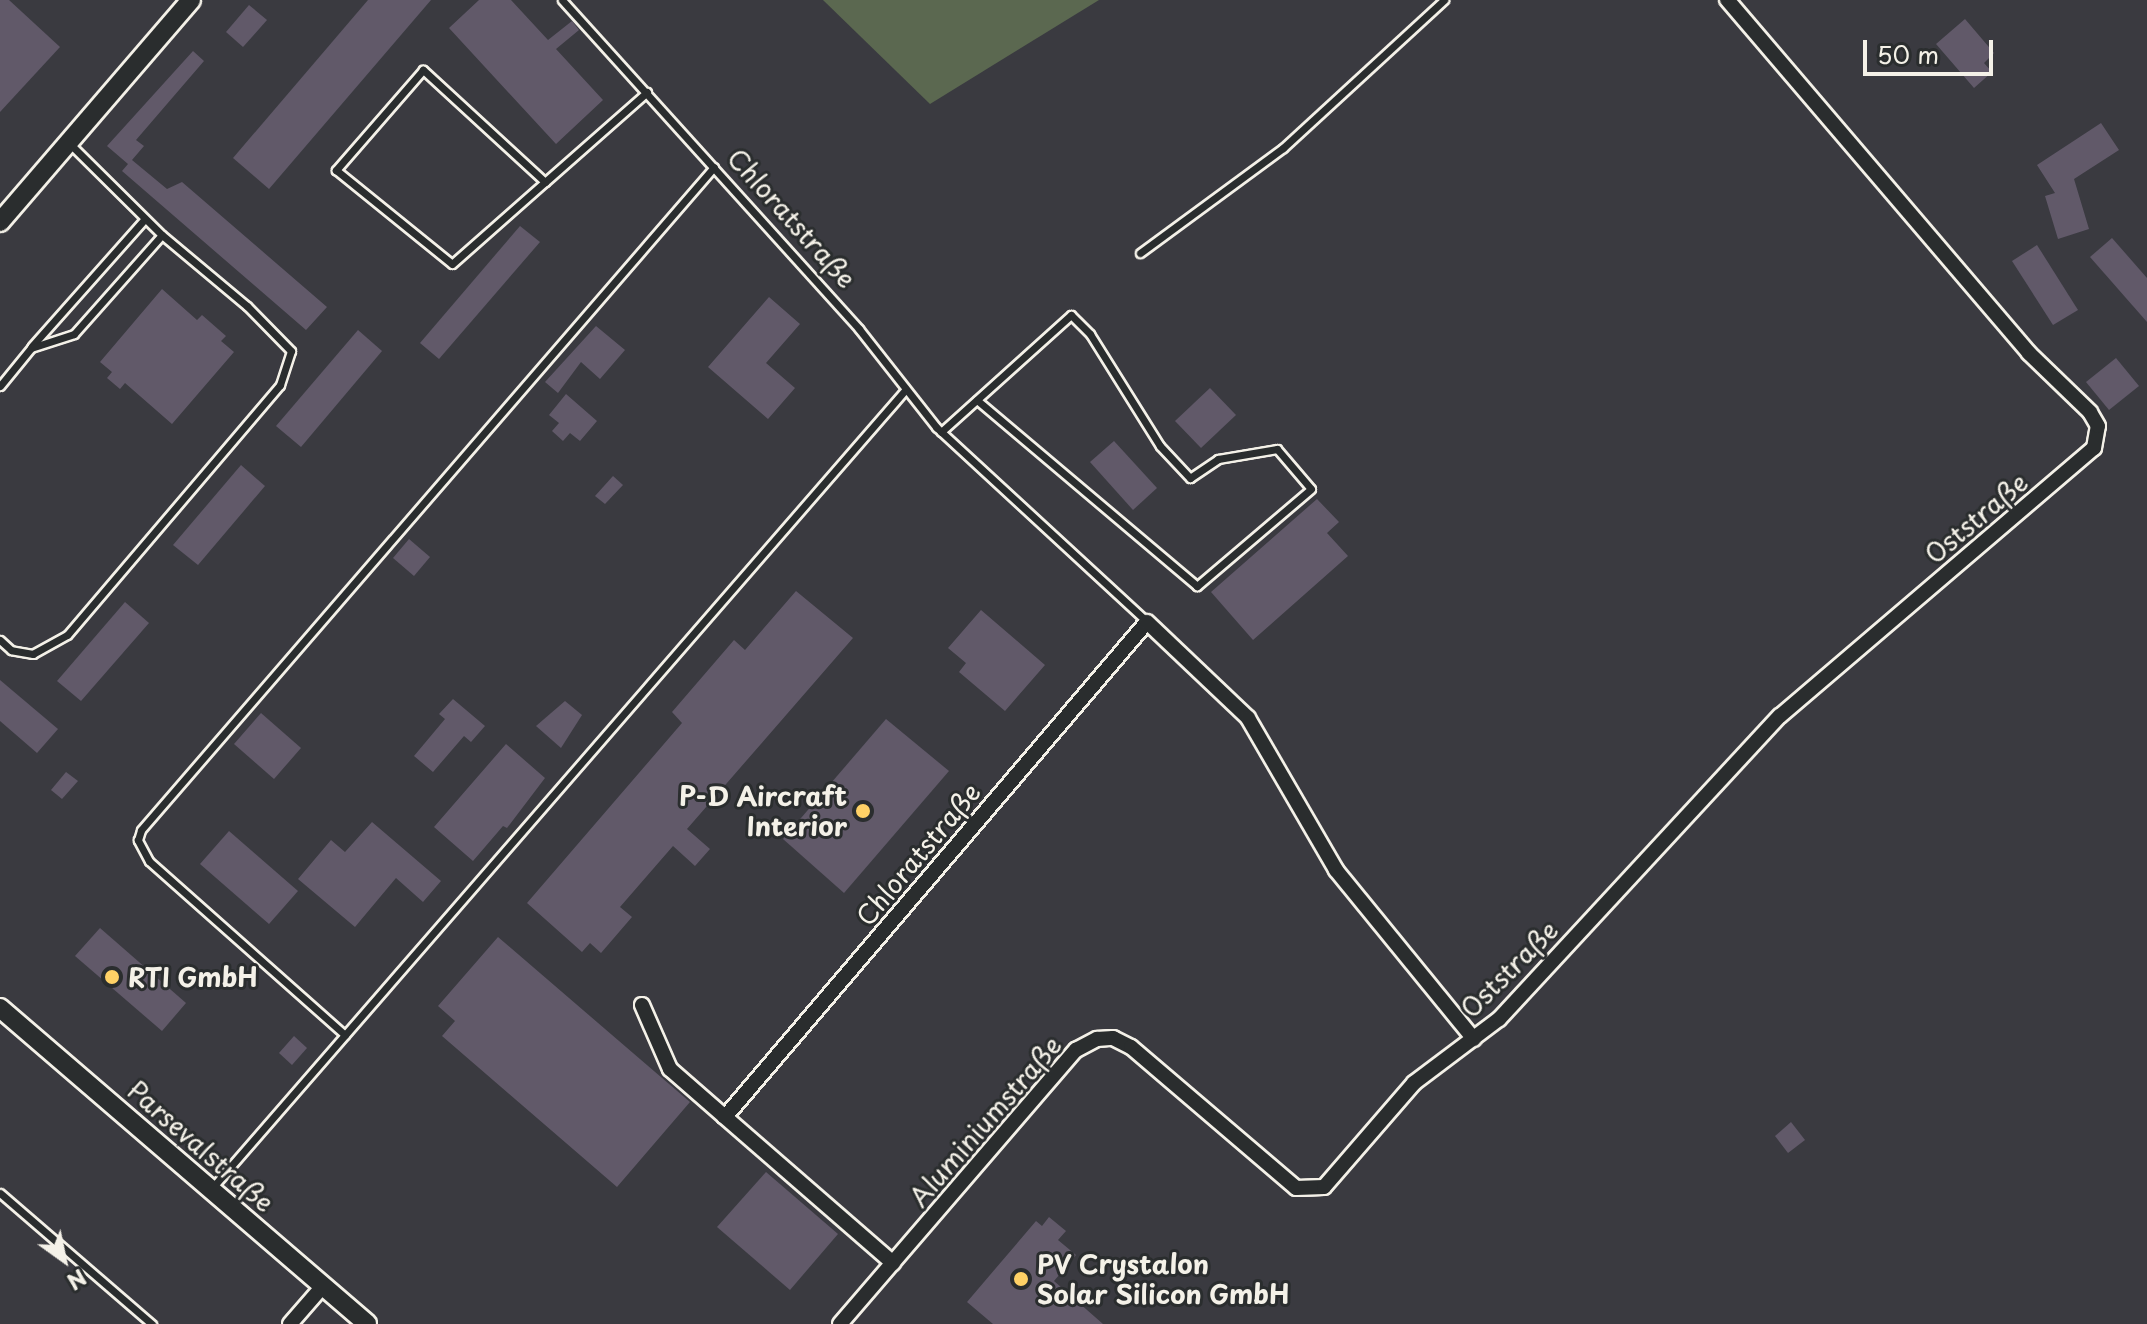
<!DOCTYPE html>
<html>
<head>
<meta charset="utf-8">
<style>
	body { margin:0 }
	#map { position:relative; width:2147px; height:1324px; overflow:hidden; background:#2a2d2e; font-family:"Playpen Sans",sans-serif }
	div>[style] { position:absolute }
	[style*='--x'] { left:calc(var(--x)*1px); top:calc(var(--y)*1px); width:calc(var(--w)*1px); rotate:calc(var(--a)*1deg) }
	.built>* { inset:0; background:#3a3a40 }
	.green>* { inset:0; background:#5b6850 }
	.building>* { inset:0; background:#615969 }
	.roads { filter:drop-shadow(2px 0 #f4f1e8) drop-shadow(-2px 0 #f4f1e8) drop-shadow(0 2px #f4f1e8) drop-shadow(0 -2px #f4f1e8) }
	.service>* { height:7px; margin:-3.5px; padding:0 3.5px; transform-origin:3.5px; border-radius:3.5px; background:#2a2d2e }
	.minor>* { height:14px; margin:-7px; padding:0 7px; transform-origin:7px; border-radius:7px; background:#2a2d2e }
	.tertiary>* { height:18px; margin:-9px; padding:0 9px; transform-origin:9px; border-radius:9px; background:#2a2d2e }
	.dots>* { width:22px; height:22px; translate:-50% -50%; box-sizing:border-box; border:4px solid #2a2d2e; border-radius:50% }
	span { translate:-50% -50%; white-space:nowrap; text-align:center; line-height:1.15; -webkit-text-stroke:6px #2a2d2e; paint-order:stroke }
	.street-label { font-size:26px; color:#f4f1e8 }
	.poi-label { font-size:26px; color:#f4f1e8; font-weight:700 }
	.right { translate:-100% -50%; text-align:right }
	.left { translate:0 -50%; text-align:left }
	.north { position:absolute; left:24px; top:1220px; width:80px; height:80px; -webkit-text-stroke:6px #2a2d2e; paint-order:stroke; rotate:147deg; font-size:22px; font-weight:700; line-height:32px; text-align:center; color:#f4f1e8 }
	.north::after { content:''; display:block; margin:auto; width:28px; height:36px; background:#f4f1e8; clip-path:polygon(50% 0,100% 100%,50% 72%,0 100%) }
	.scale { position:absolute; left:1863px; top:40px; width:130px; height:36px; box-sizing:border-box; border:4px solid #f4f1e8; border-top:0; padding-left:10px; font-size:24px; line-height:28px; white-space:nowrap; color:#f4f1e8; -webkit-text-stroke:6px #2a2d2e; paint-order:stroke }
</style>
</head>
<body>
<div id="map">
	<div class="built">
		<i style="clip-path:polygon(0 0,2147px 0,2147px 1324px,0 1324px)"></i>
	</div>
	<div class="green">
		<i style="clip-path:polygon(823px 0,1099px 0,930px 104px)"></i>
	</div>
	<div class="building">
		<i style="clip-path:polygon(0 0,9px 0,60px 47px,0 112px)"></i>
		<i style="clip-path:polygon(368px 0,431px 0,269px 189px,233px 158px)"></i>
		<i style="clip-path:polygon(479px 0,511px 0,548px 40px,572px 21px,579px 30px,556px 49px,603px 100px,556px 144px,449px 28px)"></i>
		<i style="clip-path:polygon(249px 5px,267px 20px,243px 47px,226px 32px)"></i>
		<i style="clip-path:polygon(1965px 19px,1994px 53px,1984px 63px,1992px 72px,1974px 88px,1936px 44px)"></i>
		<i style="clip-path:polygon(193px 51px,204px 61px,136px 140px,144px 146px,132px 160px,167px 189px,182px 182px,327px 307px,306px 330px,122px 171px,128px 164px,107px 146px)"></i>
		<i style="clip-path:polygon(2101px 123px,2119px 150px,2074px 179px,2089px 229px,2058px 239px,2045px 196px,2055px 193px,2037px 165px)"></i>
		<i style="clip-path:polygon(520px 226px,540px 242px,439px 359px,420px 343px)"></i>
		<i style="clip-path:polygon(2112px 238px,2147px 278px,2147px 322px,2090px 257px)"></i>
		<i style="clip-path:polygon(2037px 245px,2078px 310px,2053px 325px,2012px 261px)"></i>
		<i style="clip-path:polygon(162px 289px,197px 320px,202px 315px,226px 336px,221px 341px,234px 352px,172px 424px,125px 383px,120px 389px,107px 378px,112px 372px,100px 362px)"></i>
		<i style="clip-path:polygon(769px 297px,800px 324px,766px 363px,795px 388px,768px 419px,708px 367px)"></i>
		<i style="clip-path:polygon(596px 326px,625px 350px,600px 379px,581px 362px,558px 393px,545px 382px)"></i>
		<i style="clip-path:polygon(358px 330px,382px 351px,301px 447px,276px 426px)"></i>
		<i style="clip-path:polygon(2116px 358px,2139px 386px,2109px 410px,2086px 382px)"></i>
		<i style="clip-path:polygon(1210px 388px,1236px 415px,1201px 448px,1175px 421px)"></i>
		<i style="clip-path:polygon(566px 394px,597px 421px,580px 441px,570px 433px,563px 441px,552px 431px,559px 423px,549px 415px)"></i>
		<i style="clip-path:polygon(1114px 441px,1157px 488px,1133px 510px,1090px 462px)"></i>
		<i style="clip-path:polygon(241px 465px,265px 486px,198px 565px,173px 545px)"></i>
		<i style="clip-path:polygon(613px 476px,623px 485px,605px 504px,595px 496px)"></i>
		<i style="clip-path:polygon(1317px 499px,1339px 522px,1327px 533px,1348px 556px,1253px 640px,1211px 592px)"></i>
		<i style="clip-path:polygon(409px 539px,430px 557px,414px 576px,393px 558px)"></i>
		<i style="clip-path:polygon(796px 591px,853px 638px,687px 829px,710px 849px,695px 866px,673px 846px,620px 907px,632px 917px,601px 953px,590px 943px,582px 952px,527px 903px,682px 723px,672px 712px,734px 640px,745px 650px)"></i>
		<i style="clip-path:polygon(125px 602px,149px 623px,81px 701px,57px 681px)"></i>
		<i style="clip-path:polygon(981px 610px,1045px 665px,1005px 711px,959px 672px,966px 663px,948px 648px)"></i>
		<i style="clip-path:polygon(0 680px,58px 729px,37px 753px,0 721px)"></i>
		<i style="clip-path:polygon(453px 699px,485px 726px,471px 742px,464px 736px,433px 772px,414px 756px,445px 719px,439px 714px)"></i>
		<i style="clip-path:polygon(565px 701px,582px 715px,561px 748px,536px 726px)"></i>
		<i style="clip-path:polygon(261px 713px,301px 748px,274px 779px,234px 744px)"></i>
		<i style="clip-path:polygon(886px 719px,949px 771px,844px 893px,783px 839px)"></i>
		<i style="clip-path:polygon(506px 744px,545px 778px,507px 828px,503px 826px,473px 861px,434px 827px)"></i>
		<i style="clip-path:polygon(66px 772px,78px 781px,62px 799px,51px 790px)"></i>
		<i style="clip-path:polygon(372px 822px,441px 881px,423px 902px,396px 878px,355px 927px,298px 879px,331px 840px,345px 852px)"></i>
		<i style="clip-path:polygon(229px 831px,298px 891px,269px 924px,200px 864px)"></i>
		<i style="clip-path:polygon(100px 928px,186px 1003px,162px 1031px,75px 956px)"></i>
		<i style="clip-path:polygon(498px 937px,690px 1102px,617px 1187px,442px 1036px,455px 1021px,438px 1006px)"></i>
		<i style="clip-path:polygon(294px 1036px,307px 1048px,292px 1065px,279px 1053px)"></i>
		<i style="clip-path:polygon(1791px 1122px,1805px 1140px,1788px 1153px,1775px 1136px)"></i>
		<i style="clip-path:polygon(766px 1172px,838px 1234px,790px 1290px,717px 1227px)"></i>
		<i style="clip-path:polygon(1049px 1217px,1066px 1231px,1058px 1240px,1076px 1255px,1054px 1281px,1103px 1324px,993px 1324px,967px 1302px,1036px 1221px,1042px 1226px)"></i>
	</div>
	<div class="roads">
		<div class="service">
			<i style="--x:562;--y:0;--w:443;--a:47.9"></i>
			<i style="--x:859;--y:329;--w:125;--a:51.8"></i>
			<i style="--x:936;--y:427;--w:287;--a:42.7"></i>
			<i style="--x:70;--y:144;--w:129;--a:44.7"></i>
			<i style="--x:545;--y:182;--w:166;--a:-137.4"></i>
			<i style="--x:423;--y:70;--w:133;--a:131"></i>
			<i style="--x:336;--y:170;--w:149;--a:39"></i>
			<i style="--x:452;--y:264;--w:124;--a:-41.4"></i>
			<i style="--x:545;--y:182;--w:136;--a:-41.4"></i>
			<i style="--x:1140;--y:253;--w:177;--a:-36.3"></i>
			<i style="--x:1283;--y:148;--w:219;--a:-42.6"></i>
			<i style="--x:32;--y:346;--w:169;--a:-48.4"></i>
			<i style="--x:0;--y:386;--w:49;--a:-50.8"></i>
			<i style="--x:31;--y:348;--w:45;--a:-18"></i>
			<i style="--x:74;--y:334;--w:132;--a:-48.4"></i>
			<i style="--x:162;--y:235;--w:111;--a:39.9"></i>
			<i style="--x:247;--y:306;--w:63;--a:45.6"></i>
			<i style="--x:291;--y:351;--w:36;--a:108"></i>
			<i style="--x:280;--y:385;--w:328;--a:130.4"></i>
			<i style="--x:67;--y:635;--w:39;--a:151"></i>
			<i style="--x:33;--y:654;--w:22;--a:-170"></i>
			<i style="--x:11;--y:650;--w:15;--a:-138"></i>
			<i style="--x:941;--y:432;--w:175;--a:-42"></i>
			<i style="--x:1071;--y:315;--w:27;--a:45"></i>
			<i style="--x:1090;--y:334;--w:132;--a:58"></i>
			<i style="--x:1160;--y:446;--w:44;--a:46.8"></i>
			<i style="--x:1190;--y:478;--w:34;--a:-34"></i>
			<i style="--x:1218;--y:459;--w:60;--a:-9.6"></i>
			<i style="--x:1277;--y:449;--w:52;--a:49.6"></i>
			<i style="--x:1311;--y:489;--w:150;--a:139.6"></i>
			<i style="--x:1197;--y:586;--w:288;--a:-139.8"></i>
			<i style="--x:345;--y:1035;--w:262;--a:-138.4"></i>
			<i style="--x:149;--y:861;--w:24;--a:-118"></i>
			<i style="--x:138;--y:840;--w:10;--a:-73"></i>
			<i style="--x:141;--y:830;--w:876;--a:-49.16"></i>
			<i style="--x:212;--y:1188;--w:1058;--a:-49.02"></i>
			<i style="--x:0;--y:1193;--w:201;--a:40.8"></i>
		</div>
		<div class="minor">
			<i style="--x:642;--y:1005;--w:70;--a:66.4"></i>
			<i style="--x:670;--y:1069;--w:73;--a:41.1"></i>
			<i style="--x:893;--y:1263;--w:223;--a:-139"></i>
			<i style="--x:725;--y:1117;--w:650;--a:-49.55"></i>
			<i style="--x:1147;--y:622;--w:139;--a:43.5"></i>
			<i style="--x:1248;--y:718;--w:176;--a:59.9"></i>
			<i style="--x:1336;--y:870;--w:218;--a:50.8"></i>
			<i style="--x:290;--y:1324;--w:50;--a:-49"></i>
			<i style="--x:840;--y:1324;--w:362;--a:-49.3"></i>
			<i style="--x:1076;--y:1050;--w:24;--a:-28"></i>
			<i style="--x:1097;--y:1039;--w:16;--a:-4"></i>
			<i style="--x:1113;--y:1038;--w:20;--a:27"></i>
			<i style="--x:1131;--y:1047;--w:217;--a:40.5"></i>
			<i style="--x:1296;--y:1188;--w:28;--a:-2"></i>
			<i style="--x:1324;--y:1187;--w:138;--a:-49.1"></i>
			<i style="--x:1414;--y:1083;--w:106;--a:-37"></i>
			<i style="--x:1499;--y:1019;--w:413;--a:-47.2"></i>
			<i style="--x:1780;--y:716;--w:413;--a:-40.5"></i>
			<i style="--x:2094;--y:448;--w:22;--a:-80"></i>
			<i style="--x:2098;--y:426;--w:16;--a:-120"></i>
			<i style="--x:2090;--y:412;--w:85;--a:-136"></i>
			<i style="--x:2029;--y:353;--w:465;--a:-130.5"></i>
		</div>
		<div class="tertiary">
			<i style="--x:0;--y:222;--w:293;--a:-49.3"></i>
			<i style="--x:0;--y:1008;--w:484;--a:40.7"></i>
		</div>
	</div>
	<div class="dots">
		<i style="left:863px;top:811px;background:#ffd166"></i>
		<i style="left:112px;top:977px;background:#ffd166"></i>
		<i style="left:1021px;top:1279px;background:#ffd166"></i>
	</div>
	<div class="street-label">
		<span style="left:792px;top:218px;rotate:48deg">Chloratstraße</span>
		<span style="left:1976px;top:518px;rotate:-40deg">Oststraße</span>
		<span style="left:918px;top:854px;rotate:-50deg">Chloratstraße</span>
		<span style="left:1509px;top:969px;rotate:-45deg">Oststraße</span>
		<span style="left:985px;top:1121px;rotate:-49deg">Aluminiumstraße</span>
		<span style="left:201px;top:1146px;rotate:41deg">Parsevalstraße</span>
	</div>
	<div class="poi-label">
		<span class="right" style="left:847px;top:811px">P-D Aircraft<br>Interior</span>
		<span class="left" style="left:128px;top:977px">RTI GmbH</span>
		<span class="left" style="left:1037px;top:1279px">PV Crystalon<br>Solar Silicon GmbH</span>
	</div>
	<div class="north">N</div>
	<div class="scale">50 m</div>
</div>
</body>
</html>
